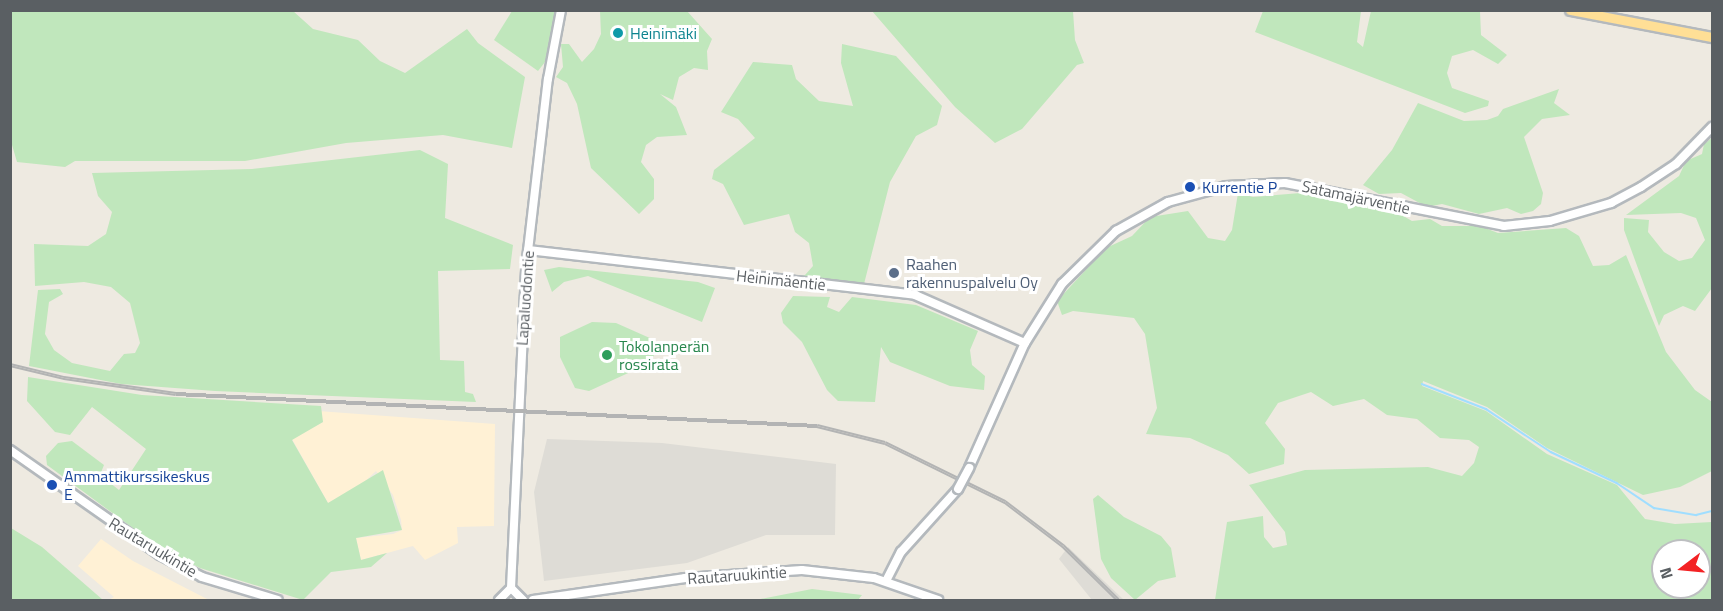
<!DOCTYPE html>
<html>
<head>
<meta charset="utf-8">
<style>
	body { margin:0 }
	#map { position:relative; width:1723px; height:611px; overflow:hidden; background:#eeeae1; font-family:"Titillium Web",sans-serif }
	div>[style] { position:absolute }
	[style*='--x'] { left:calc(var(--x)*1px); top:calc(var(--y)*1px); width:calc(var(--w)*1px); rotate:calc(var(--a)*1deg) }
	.commercial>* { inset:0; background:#fff1d5 }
	.industrial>* { inset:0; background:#dedcd6 }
	.green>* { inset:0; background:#c0e7bc }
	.stream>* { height:1.5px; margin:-0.75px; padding:0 0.75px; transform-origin:0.75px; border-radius:0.75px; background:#a0deff }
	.roads { filter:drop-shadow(2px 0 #b4b9bd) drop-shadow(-2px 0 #b4b9bd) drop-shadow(0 2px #b4b9bd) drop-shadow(0 -2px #b4b9bd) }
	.tertiary>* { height:8px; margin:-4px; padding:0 4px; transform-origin:4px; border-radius:4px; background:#fff }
	.secondary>* { height:8px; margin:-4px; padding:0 4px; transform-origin:4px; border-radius:4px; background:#fff }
	.trunk>* { height:9px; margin:-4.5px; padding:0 4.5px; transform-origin:4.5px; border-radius:4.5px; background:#ffdf96 }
	.rail>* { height:4px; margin-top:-2px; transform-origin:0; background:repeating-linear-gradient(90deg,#fff 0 4.5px,#b3b4b4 0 9px); box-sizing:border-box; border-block:2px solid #b3b4b4 }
	.bridges { filter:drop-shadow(2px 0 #b4b9bd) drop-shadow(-2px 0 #b4b9bd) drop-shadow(0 2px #b4b9bd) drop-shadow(0 -2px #b4b9bd) }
	.tertiary-bridge>* { height:8px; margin:-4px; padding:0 4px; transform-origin:4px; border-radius:4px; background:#fff }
	.dots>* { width:16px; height:16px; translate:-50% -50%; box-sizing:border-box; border:3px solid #fff; border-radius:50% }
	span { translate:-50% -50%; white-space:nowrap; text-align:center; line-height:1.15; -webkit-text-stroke:6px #fff; paint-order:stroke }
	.culture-label { font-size:16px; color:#0d838f }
	.left { translate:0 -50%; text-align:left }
	.transit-label { font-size:16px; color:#164399 }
	.street-label { font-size:16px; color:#5a5f63 }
	.service-label { font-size:16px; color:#4e5e75 }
	.leisure-label { font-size:16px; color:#27864d }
	.frame { position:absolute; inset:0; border:12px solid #5a5f63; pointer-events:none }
	.north { position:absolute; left:1651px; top:539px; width:60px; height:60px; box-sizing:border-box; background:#fff; border:2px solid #bdbfc1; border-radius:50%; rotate:254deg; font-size:16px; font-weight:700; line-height:24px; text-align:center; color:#5a5f63 }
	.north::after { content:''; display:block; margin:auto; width:21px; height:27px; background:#f32224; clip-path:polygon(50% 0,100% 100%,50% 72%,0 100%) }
</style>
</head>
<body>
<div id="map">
	<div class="commercial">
		<i style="clip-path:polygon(318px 411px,495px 424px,494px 526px,457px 527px,458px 543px,425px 560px,413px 546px,361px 560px,356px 538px,393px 534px,402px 530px,401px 520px,393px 495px,376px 471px,357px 489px,328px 503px,292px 439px,323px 422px)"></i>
		<i style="clip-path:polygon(101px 539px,133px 561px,209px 600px,109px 600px,114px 597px,78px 566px)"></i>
	</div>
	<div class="industrial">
		<i style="clip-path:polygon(547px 439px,662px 443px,836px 464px,835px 535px,766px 535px,687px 563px,544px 581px,534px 492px)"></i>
		<i style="clip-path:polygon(1068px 547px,1124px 600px,1092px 600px,1059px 559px)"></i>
	</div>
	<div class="green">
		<i style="clip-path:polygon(10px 11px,293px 11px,313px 29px,358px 40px,380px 61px,405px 73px,467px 29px,478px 43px,525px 77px,512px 148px,443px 135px,346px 143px,245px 161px,75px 161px,65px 167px,17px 162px,10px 138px)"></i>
		<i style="clip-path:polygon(512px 11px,556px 11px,545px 62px,538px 71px,494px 40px)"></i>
		<i style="clip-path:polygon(600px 11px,687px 11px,712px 39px,707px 51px,708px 70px,694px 68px,679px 77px,673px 100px,660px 94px,676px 107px,687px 135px,657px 137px,646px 145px,641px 162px,654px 179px,654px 199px,639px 214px,591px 168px,577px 104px,567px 83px,556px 77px,563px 67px,561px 44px,569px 44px,582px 62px,594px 49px,601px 34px)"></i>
		<i style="clip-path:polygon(872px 11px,1073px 11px,1075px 40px,1084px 63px,1077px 65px,1022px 129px,995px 143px,955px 107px)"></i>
		<i style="clip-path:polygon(1263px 11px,1361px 11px,1357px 42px,1363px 47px,1371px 11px,1480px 11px,1481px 35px,1507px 55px,1498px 64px,1473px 50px,1452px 56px,1447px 73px,1452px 88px,1489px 101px,1488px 106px,1465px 113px,1255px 32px)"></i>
		<i style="clip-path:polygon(842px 44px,896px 56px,942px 106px,937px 125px,916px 136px,890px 182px,864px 284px,849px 286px,789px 277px,805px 275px,813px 266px,809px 243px,795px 232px,789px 214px,744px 225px,723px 184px,712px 179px,714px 170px,755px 138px,738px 119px,721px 112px,753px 62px,792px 65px,796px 79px,819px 101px,853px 106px,841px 63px)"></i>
		<i style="clip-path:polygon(1559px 89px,1554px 103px,1570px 115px,1542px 119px,1524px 137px,1543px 193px,1541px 204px,1533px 211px,1521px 214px,1507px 208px,1479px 214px,1442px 204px,1427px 207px,1401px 193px,1379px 194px,1363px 185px,1392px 150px,1418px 103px,1464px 121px,1487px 120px,1498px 116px,1503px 109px)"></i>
		<i style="clip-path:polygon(1712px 138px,1712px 288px,1695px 311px,1683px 306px,1664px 315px,1659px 326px,1624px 230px,1624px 218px,1649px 220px,1648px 232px,1664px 252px,1679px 261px,1692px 258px,1705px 240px,1696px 218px,1681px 213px,1626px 215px,1679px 176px,1686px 161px,1702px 154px,1704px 144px)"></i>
		<i style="clip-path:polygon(420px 150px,448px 164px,445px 218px,513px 245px,510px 269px,438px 271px,440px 360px,464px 361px,465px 392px,473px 394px,476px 402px,215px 391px,121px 384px,29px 366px,38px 290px,60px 289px,63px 294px,49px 302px,45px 334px,54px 350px,72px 363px,110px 371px,124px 354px,135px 353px,140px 343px,130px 303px,111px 287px,84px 282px,35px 286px,34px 244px,88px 246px,106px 234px,112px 212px,98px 196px,92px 173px,252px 169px)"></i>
		<i style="clip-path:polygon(evenodd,1313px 192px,1393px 210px,1412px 221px,1430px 219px,1442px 226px,1480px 226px,1498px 233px,1566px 228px,1579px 236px,1593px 266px,1609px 265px,1626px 255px,1666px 352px,1695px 390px,1712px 402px,1712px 471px,1680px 487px,1643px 495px,1547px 448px,1487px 407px,1423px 381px,1422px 386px,1486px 411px,1547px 454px,1617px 485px,1645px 519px,1675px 524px,1712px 522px,1712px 600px,1215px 600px,1227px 522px,1263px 516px,1264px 537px,1273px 548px,1287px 545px,1285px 532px,1249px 485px,1305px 470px,1428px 467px,1462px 476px,1474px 463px,1479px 447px,1469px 440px,1440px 438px,1417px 419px,1387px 415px,1364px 399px,1333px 406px,1311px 392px,1278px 403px,1265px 423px,1285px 449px,1284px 464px,1249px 474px,1228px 455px,1190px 438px,1146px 434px,1157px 408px,1145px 334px,1134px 318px,1073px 311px,1062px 315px,1057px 301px,1106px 248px,1132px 236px,1150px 217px,1188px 211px,1208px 238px,1225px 241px,1232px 230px,1238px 193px,1253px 197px,1313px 192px,1663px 551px,1699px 551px,1699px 587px,1663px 587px,1663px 551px)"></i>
		<i style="clip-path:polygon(559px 267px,698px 282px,715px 288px,702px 322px,588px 276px,564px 282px,552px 292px,544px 270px)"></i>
		<i style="clip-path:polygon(793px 296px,830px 297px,827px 307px,839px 312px,852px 297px,916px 305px,978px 331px,970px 350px,972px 365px,985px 376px,984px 390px,950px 386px,890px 362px,881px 347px,875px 402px,838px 401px,827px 390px,802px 342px,783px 323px,781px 313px)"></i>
		<i style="clip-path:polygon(592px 322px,616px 323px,652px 339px,655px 353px,650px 363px,589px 391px,575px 388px,560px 357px,560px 337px)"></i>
		<i style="clip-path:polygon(28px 377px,142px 395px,321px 406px,323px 422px,292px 440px,328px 503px,383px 470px,402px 530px,356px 538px,361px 560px,387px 553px,371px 567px,331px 572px,303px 600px,200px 568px,156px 545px,47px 465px,46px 456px,58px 443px,72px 441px,104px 465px,100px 475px,119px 490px,146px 449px,92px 407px,70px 435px,55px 432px,27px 401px)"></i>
		<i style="clip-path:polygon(1098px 495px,1124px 517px,1161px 536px,1171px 548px,1176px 577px,1158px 581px,1135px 600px,1111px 578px,1101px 559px,1093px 499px)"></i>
		<i style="clip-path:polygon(11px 528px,42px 547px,103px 600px,11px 600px)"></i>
		<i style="clip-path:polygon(812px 589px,862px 595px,858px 600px,755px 600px)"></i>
	</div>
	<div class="stream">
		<i style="--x:1422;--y:384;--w:69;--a:21.3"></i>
		<i style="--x:1486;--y:409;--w:78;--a:33.5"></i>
		<i style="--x:1551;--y:452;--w:73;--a:25.2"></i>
		<i style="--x:1617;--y:483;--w:45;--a:34"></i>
		<i style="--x:1654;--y:508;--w:43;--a:9.5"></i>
		<i style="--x:1696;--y:515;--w:16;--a:-14"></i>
	</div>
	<div class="roads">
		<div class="tertiary">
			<i style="--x:528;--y:250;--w:390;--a:6.6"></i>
			<i style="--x:915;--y:295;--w:120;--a:23.6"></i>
			<i style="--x:969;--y:468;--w:137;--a:-65.9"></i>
			<i style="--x:1025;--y:343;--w:70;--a:-57.9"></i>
			<i style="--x:1062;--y:284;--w:76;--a:-44.5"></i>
			<i style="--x:1116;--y:231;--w:60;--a:-29.1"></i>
			<i style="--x:1168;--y:202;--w:60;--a:-15.4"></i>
			<i style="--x:1226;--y:186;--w:59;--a:-2.9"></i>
			<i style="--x:1285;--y:183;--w:223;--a:11.1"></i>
			<i style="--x:1504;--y:226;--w:46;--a:-6.2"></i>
			<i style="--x:1550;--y:221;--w:64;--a:-16.4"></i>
			<i style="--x:1611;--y:203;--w:34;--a:-28"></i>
			<i style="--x:1641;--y:187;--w:42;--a:-33.3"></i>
			<i style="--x:1676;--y:164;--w:52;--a:-45.8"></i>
			<i style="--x:886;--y:581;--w:33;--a:-63"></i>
			<i style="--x:901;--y:552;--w:85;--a:-47.9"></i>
		</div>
		<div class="secondary">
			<i style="--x:10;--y:450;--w:183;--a:35"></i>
			<i style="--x:160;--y:555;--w:47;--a:27.6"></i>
			<i style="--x:202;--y:577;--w:79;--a:16.8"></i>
			<i style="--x:511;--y:588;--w:320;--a:-87.3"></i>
			<i style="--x:526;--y:268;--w:190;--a:-83.4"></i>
			<i style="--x:548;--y:79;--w:70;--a:-79.3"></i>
			<i style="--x:499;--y:600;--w:17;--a:-45"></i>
			<i style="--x:511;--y:588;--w:17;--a:45"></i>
			<i style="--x:533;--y:600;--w:154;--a:-8.2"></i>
			<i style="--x:685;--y:578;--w:117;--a:-3.9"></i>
			<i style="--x:802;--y:570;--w:72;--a:6.3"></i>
			<i style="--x:874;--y:578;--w:68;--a:19"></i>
		</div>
		<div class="trunk">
			<i style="--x:1570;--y:10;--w:145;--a:10.8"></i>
		</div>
	</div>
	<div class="rail">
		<i style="--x:10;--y:365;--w:56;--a:13.5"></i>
		<i style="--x:64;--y:378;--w:113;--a:8.1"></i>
		<i style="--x:176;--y:394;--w:642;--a:2.86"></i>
		<i style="--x:817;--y:426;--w:70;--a:14"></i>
		<i style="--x:885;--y:443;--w:134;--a:26.2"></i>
		<i style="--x:1005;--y:502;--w:73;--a:37.2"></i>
		<i style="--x:1063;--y:546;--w:77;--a:44.5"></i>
	</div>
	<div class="bridges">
		<div class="tertiary-bridge">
			<i style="--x:958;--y:489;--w:24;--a:-62"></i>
		</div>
	</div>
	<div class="dots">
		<i style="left:618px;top:33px;background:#0f9aa8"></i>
		<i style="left:1190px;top:187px;background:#1a4fb4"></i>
		<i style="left:894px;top:273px;background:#5c6f8a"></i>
		<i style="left:607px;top:355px;background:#2e9e5b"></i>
		<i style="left:52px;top:485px;background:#1a4fb4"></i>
	</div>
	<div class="culture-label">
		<span class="left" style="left:630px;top:33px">Heinimäki</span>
	</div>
	<div class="transit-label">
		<span class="left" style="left:1202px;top:187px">Kurrentie P</span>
		<span class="left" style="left:64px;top:485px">Ammattikurssikeskus<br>E</span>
	</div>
	<div class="street-label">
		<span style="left:1356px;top:197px;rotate:12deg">Satamajärventie</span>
		<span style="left:781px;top:280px;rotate:6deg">Heinimäentie</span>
		<span style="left:525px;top:298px;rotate:-86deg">Lapaluodontie</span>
		<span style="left:153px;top:547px;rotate:31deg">Rautaruukintie</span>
		<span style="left:737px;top:575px;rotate:-4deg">Rautaruukintie</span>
	</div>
	<div class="service-label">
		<span class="left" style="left:906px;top:273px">Raahen<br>rakennuspalvelu Oy</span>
	</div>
	<div class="leisure-label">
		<span class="left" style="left:619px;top:355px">Tokolanperän<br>rossirata</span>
	</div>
	<div class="frame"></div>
	<div class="north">N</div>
</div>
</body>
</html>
